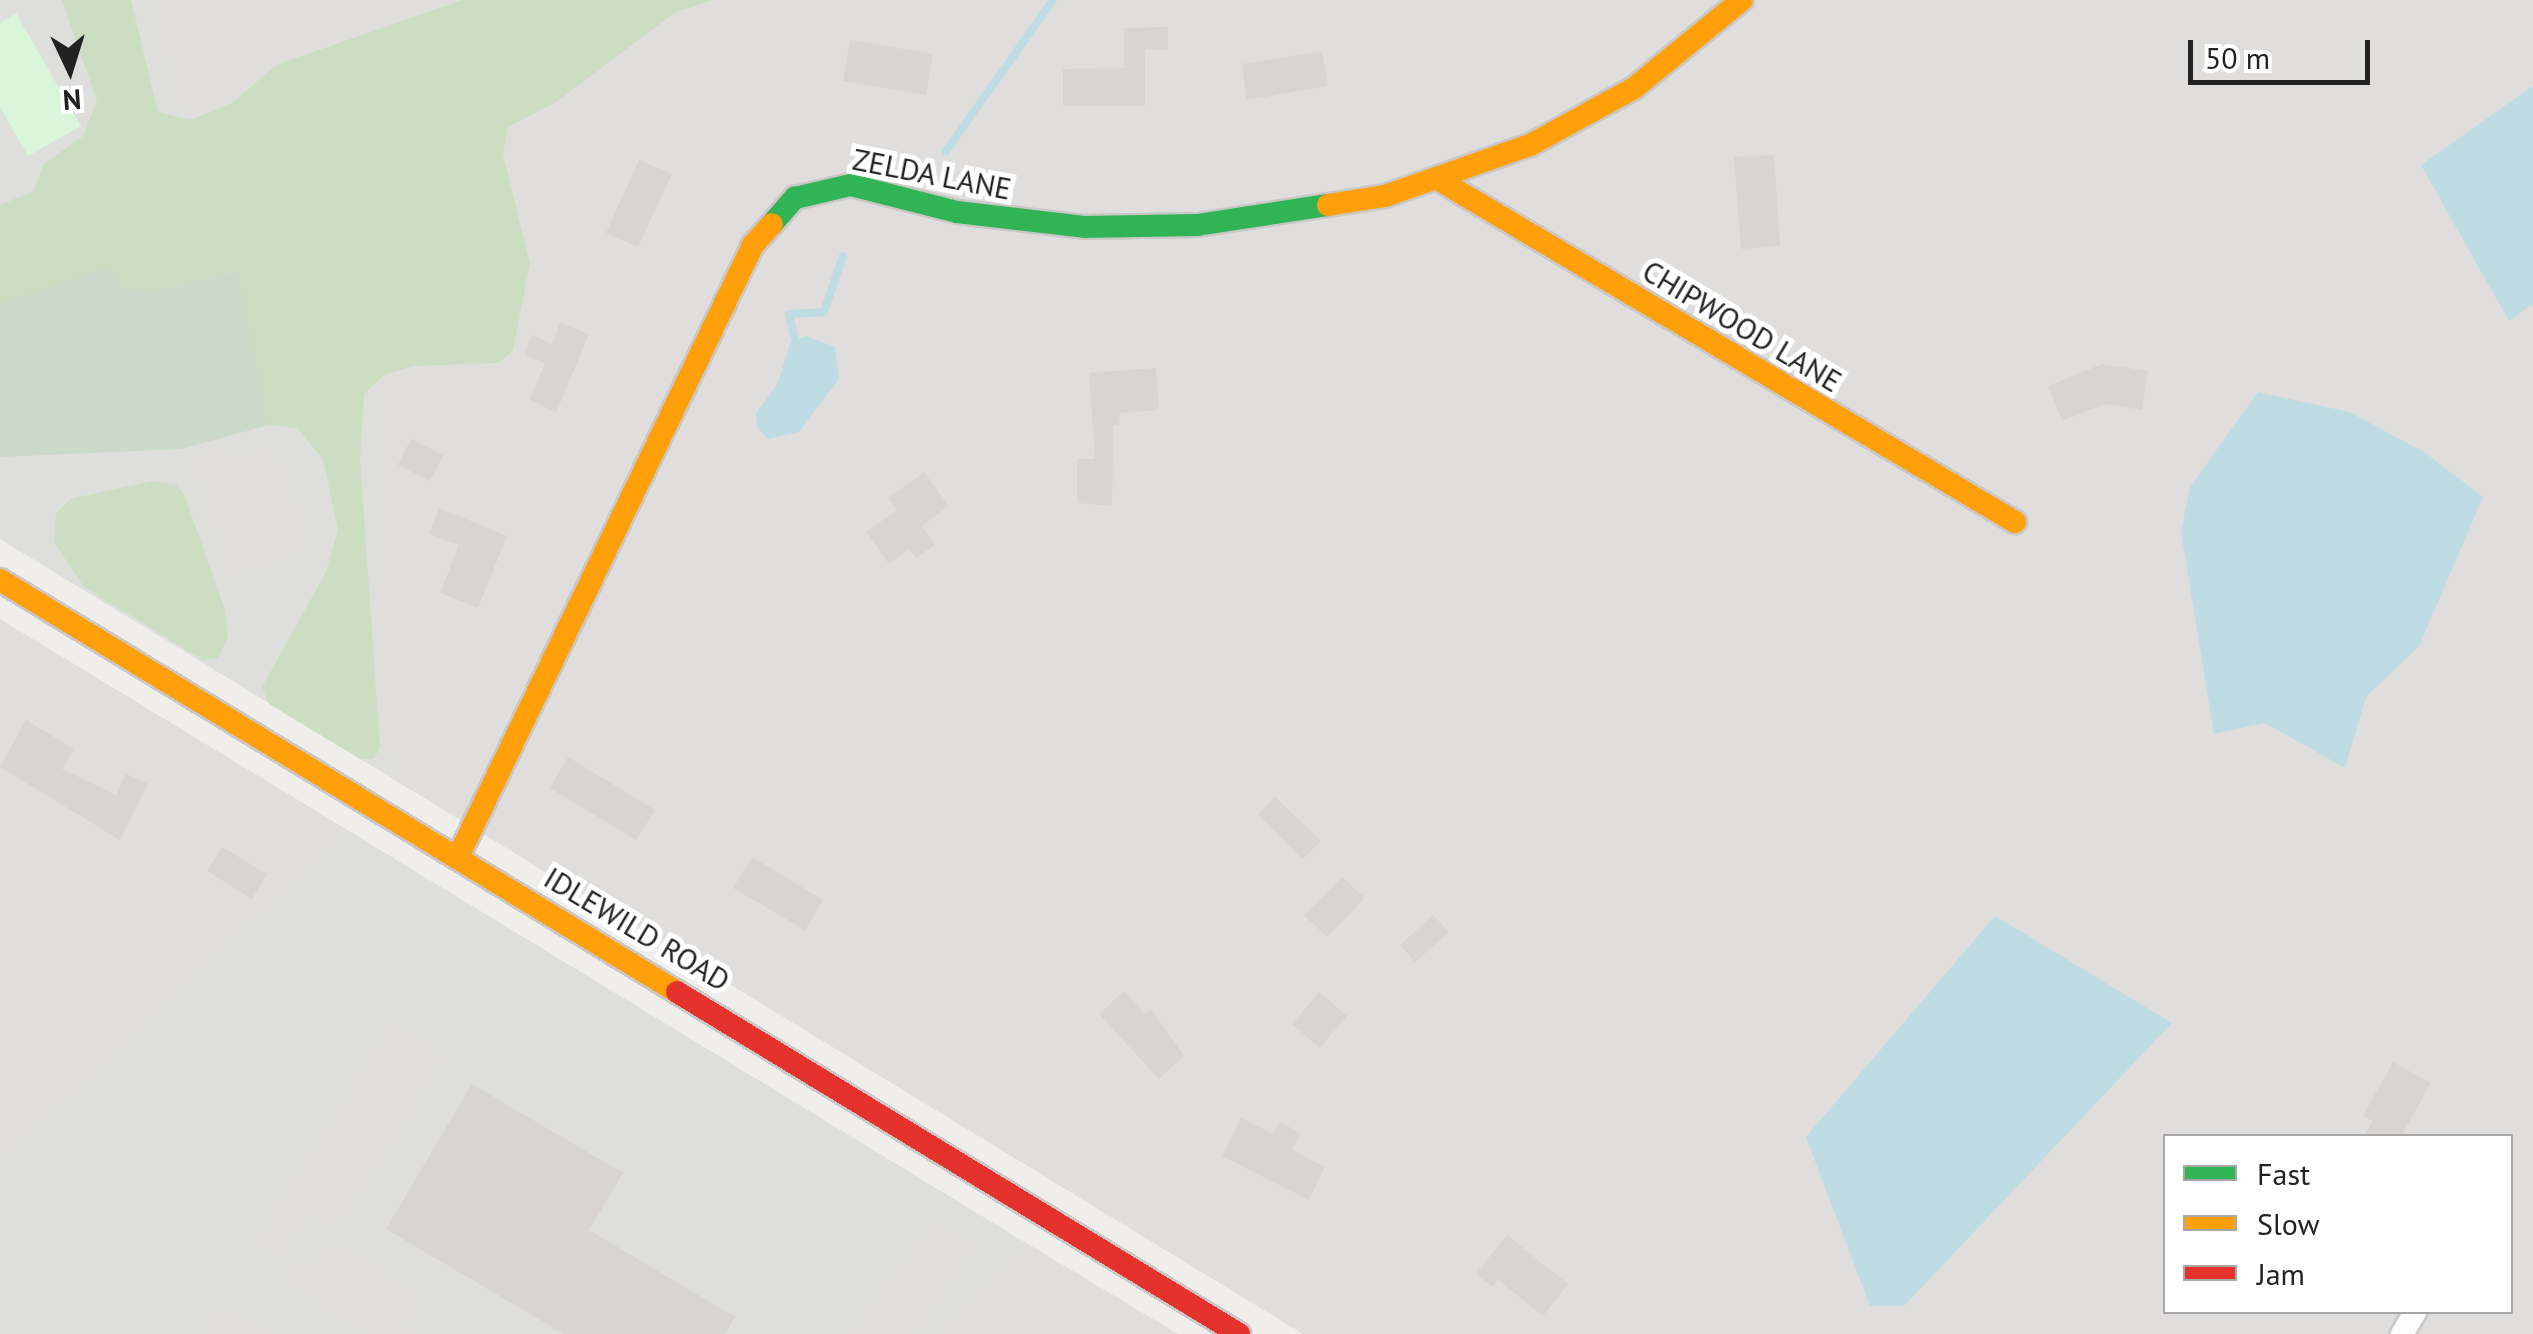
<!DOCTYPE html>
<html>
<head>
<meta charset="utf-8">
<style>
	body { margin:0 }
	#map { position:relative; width:2533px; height:1334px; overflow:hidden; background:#f0eeeb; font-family:"PT Sans",sans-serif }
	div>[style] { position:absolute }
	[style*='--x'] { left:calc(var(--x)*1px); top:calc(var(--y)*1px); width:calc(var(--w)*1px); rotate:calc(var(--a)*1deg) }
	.residential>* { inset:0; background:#dfdedc }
	.religious>* { inset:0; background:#dededc }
	.forest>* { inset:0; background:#cbdec1 }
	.cemetery>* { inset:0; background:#cadbca }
	.park>* { inset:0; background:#daf5da }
	.parking>* { inset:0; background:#e0dfde }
	.water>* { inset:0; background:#bfdbe3 }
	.stream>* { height:8px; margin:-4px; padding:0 4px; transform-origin:4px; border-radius:4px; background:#bfdbe3 }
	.building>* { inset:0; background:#d7d4d2 }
	.roads { filter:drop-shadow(2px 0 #c9c8c7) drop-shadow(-2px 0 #c9c8c7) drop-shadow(0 2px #c9c8c7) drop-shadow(0 -2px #c9c8c7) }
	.street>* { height:22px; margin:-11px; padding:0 11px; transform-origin:11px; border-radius:11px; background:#fdfcfc }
	.fast>* { height:22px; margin:-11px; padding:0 11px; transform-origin:11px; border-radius:11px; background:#30b455 }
	.slow>* { height:22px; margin:-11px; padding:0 11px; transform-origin:11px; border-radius:11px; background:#ff9f0a }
	.jam>* { height:22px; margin:-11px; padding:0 11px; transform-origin:11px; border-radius:11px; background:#e5322d }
	span { translate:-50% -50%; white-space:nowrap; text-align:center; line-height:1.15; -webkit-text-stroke:10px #fff; paint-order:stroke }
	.street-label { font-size:30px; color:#222 }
	.legend { position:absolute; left:2163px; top:1134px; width:350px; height:180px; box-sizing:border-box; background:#fff; border:2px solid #a7a7a7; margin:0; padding:12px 18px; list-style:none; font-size:30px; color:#222 }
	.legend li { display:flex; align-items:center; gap:20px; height:50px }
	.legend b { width:50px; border:2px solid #a7a7a7 }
	.north { position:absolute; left:20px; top:20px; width:100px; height:100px; -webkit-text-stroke:8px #fff; paint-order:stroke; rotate:176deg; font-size:28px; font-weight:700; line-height:40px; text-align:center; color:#222 }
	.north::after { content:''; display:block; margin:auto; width:35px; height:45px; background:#222; clip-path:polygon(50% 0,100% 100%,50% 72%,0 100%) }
	.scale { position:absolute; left:2188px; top:40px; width:182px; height:45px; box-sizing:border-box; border:5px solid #222; border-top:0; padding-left:12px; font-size:30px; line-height:35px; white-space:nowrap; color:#222; -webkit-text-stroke:8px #fff; paint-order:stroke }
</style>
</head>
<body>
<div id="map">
	<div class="residential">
		<i style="clip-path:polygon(evenodd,148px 0,2533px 0,2533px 1334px,1303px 1334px,393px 779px,376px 685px,192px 151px,148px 0,2166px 1136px,2510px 1136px,2510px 1312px,2166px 1312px,2166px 1136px)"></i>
		<i style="clip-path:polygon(0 619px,349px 831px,0 1166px)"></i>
		<i style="clip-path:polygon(1028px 1244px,1178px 1334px,934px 1334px)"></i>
	</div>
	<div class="religious">
		<i style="clip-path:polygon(0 0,148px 0,192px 150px,372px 127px,376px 685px,393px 779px,0 539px)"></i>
		<i style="clip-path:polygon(349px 831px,1028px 1244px,934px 1334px,0 1334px,0 1166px)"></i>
	</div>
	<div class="forest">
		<i style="clip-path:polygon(62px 0,131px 0,158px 112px,190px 120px,232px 103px,276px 65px,462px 0,713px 0,676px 12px,555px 103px,508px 127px,503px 154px,530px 263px,513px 351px,498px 363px,414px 366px,384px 375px,364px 394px,360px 460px,380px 747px,374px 759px,360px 759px,269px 704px,262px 687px,326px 572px,338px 530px,323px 459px,297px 428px,269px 425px,236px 271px,151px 293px,123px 287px,0 328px,0 205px,34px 191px,43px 165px,83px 136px,97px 101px)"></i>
		<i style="clip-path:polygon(153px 481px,176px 485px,184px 494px,225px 610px,228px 636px,218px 658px,203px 660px,84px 587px,54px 542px,56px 514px,70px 499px)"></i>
	</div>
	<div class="cemetery">
		<i style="clip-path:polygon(108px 267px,123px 287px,151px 293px,237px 271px,269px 425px,181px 449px,0 457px,0 304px)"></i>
	</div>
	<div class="park">
		<i style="clip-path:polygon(16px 13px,81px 126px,28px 156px,0 107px,0 23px)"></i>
	</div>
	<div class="parking">
		<i style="clip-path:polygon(278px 443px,315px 545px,229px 582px,193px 475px,193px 459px,213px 444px,242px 454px)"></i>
		<i style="clip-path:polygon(390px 1018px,451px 1056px,339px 1235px,312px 1218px,289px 1254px,309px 1266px,329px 1235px,429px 1297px,409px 1329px,417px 1334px,362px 1334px,273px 1280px,283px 1263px,250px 1244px)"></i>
		<i style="clip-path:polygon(936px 1220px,981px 1246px,936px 1314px,916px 1334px,847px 1334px,926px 1223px)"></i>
		<i style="clip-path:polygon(219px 1299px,276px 1333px,275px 1334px,198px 1334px)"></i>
	</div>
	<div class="water">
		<i style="clip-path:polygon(2533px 86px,2533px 304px,2509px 321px,2421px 165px)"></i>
		<i style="clip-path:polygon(806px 336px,835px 347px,839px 379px,799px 432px,768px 439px,757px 427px,756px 413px,778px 383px,790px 343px)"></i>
		<i style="clip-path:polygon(2258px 392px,2349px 412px,2424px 452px,2483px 497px,2419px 646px,2366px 697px,2345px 768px,2265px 723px,2214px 734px,2181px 532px,2190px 487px)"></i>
		<i style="clip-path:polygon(1995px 916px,2172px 1023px,1904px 1306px,1870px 1306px,1806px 1137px)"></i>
	</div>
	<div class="stream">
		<i style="--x:946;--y:151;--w:185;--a:-54.7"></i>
		<i style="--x:797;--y:347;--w:34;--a:-104"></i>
		<i style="--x:789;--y:314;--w:35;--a:-3"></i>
		<i style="--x:824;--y:312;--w:59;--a:-71.3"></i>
	</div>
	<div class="building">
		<i style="clip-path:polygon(1168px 27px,1168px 50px,1145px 50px,1145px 106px,1063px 106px,1063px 69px,1124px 68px,1124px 28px)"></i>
		<i style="clip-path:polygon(850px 40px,933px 54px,926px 95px,843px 81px)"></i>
		<i style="clip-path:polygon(1322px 51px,1328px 86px,1247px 100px,1242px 64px)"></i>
		<i style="clip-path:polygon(1774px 155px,1780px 246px,1741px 249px,1734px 157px)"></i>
		<i style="clip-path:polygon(639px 160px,672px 174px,638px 247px,606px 233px)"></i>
		<i style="clip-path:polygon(560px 323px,589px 334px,556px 413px,530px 399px,545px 363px,524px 355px,532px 335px,552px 344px)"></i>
		<i style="clip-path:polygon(2102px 364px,2148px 371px,2142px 410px,2105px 404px,2062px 421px,2048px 386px)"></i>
		<i style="clip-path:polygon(1156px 368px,1159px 410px,1119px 413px,1120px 425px,1113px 426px,1112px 506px,1077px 503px,1077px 459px,1095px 459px,1089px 373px)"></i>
		<i style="clip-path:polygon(411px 439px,443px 455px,430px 481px,398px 465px)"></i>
		<i style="clip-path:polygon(924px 472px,949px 506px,922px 526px,935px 545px,916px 558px,909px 549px,889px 564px,866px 532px,897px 510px,888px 498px)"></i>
		<i style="clip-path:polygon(439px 508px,507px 536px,478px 608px,440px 593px,459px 545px,429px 534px)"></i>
		<i style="clip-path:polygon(26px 720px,74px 749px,62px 769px,116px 795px,126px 774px,148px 784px,120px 840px,0 767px)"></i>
		<i style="clip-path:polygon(568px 757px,655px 810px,636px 840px,550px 788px)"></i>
		<i style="clip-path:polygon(1275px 797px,1321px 841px,1303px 859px,1258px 815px)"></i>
		<i style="clip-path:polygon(222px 847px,267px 874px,252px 899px,207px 871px)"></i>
		<i style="clip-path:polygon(752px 857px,823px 900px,805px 930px,733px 888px)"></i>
		<i style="clip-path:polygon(1342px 877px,1365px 898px,1327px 937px,1304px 915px)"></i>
		<i style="clip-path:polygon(1433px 915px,1449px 932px,1415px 962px,1400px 945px)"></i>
		<i style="clip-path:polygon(1124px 991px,1145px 1014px,1151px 1009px,1184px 1056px,1159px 1079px,1099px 1014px)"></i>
		<i style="clip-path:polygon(1319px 992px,1347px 1016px,1320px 1048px,1292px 1024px)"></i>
		<i style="clip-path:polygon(2393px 1062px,2431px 1083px,2401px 1136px,2364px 1136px,2373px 1121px,2363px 1116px)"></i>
		<i style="clip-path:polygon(472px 1084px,623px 1173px,589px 1230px,735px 1317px,725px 1334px,564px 1334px,386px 1229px)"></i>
		<i style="clip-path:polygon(1241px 1118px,1273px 1134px,1279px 1122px,1301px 1133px,1292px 1150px,1325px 1167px,1309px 1200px,1222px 1156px)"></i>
		<i style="clip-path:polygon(1507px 1235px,1568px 1284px,1543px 1316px,1498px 1280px,1492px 1287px,1476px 1274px)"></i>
	</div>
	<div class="roads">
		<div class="street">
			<i style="--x:2402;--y:1334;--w:26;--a:-59"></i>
		</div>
		<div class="fast">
			<i style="--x:772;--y:224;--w:35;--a:-49"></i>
			<i style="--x:795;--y:198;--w:57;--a:-13.1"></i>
			<i style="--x:851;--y:185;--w:109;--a:14.3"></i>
			<i style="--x:957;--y:212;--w:128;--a:6.7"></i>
			<i style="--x:1084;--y:227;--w:113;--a:-1"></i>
			<i style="--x:1197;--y:225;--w:133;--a:-8.7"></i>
		</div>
		<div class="slow">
			<i style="--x:1439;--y:180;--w:670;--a:30.7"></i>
			<i style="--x:1328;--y:205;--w:58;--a:-9"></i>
			<i style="--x:1385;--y:196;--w:154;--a:-19.4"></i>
			<i style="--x:1530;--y:145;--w:119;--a:-28.7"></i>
			<i style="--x:1634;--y:88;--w:139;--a:-39.2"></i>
			<i style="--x:0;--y:580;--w:793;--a:31.32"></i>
			<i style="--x:459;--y:855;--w:677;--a:-64.27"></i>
			<i style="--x:753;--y:245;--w:28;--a:-48"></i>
		</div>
		<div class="jam">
			<i style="--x:677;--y:992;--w:658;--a:31.32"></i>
		</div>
	</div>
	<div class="street-label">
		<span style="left:932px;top:174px;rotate:11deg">ZELDA LANE</span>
		<span style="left:1742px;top:326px;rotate:31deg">CHIPWOOD LANE</span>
		<span style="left:637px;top:929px;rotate:31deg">IDLEWILD ROAD</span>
	</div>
	<ul class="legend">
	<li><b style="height:12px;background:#30b455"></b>Fast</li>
	<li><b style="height:12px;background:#ff9f0a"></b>Slow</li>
	<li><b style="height:12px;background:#e5322d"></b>Jam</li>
	</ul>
	<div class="north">N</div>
	<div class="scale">50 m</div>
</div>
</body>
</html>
